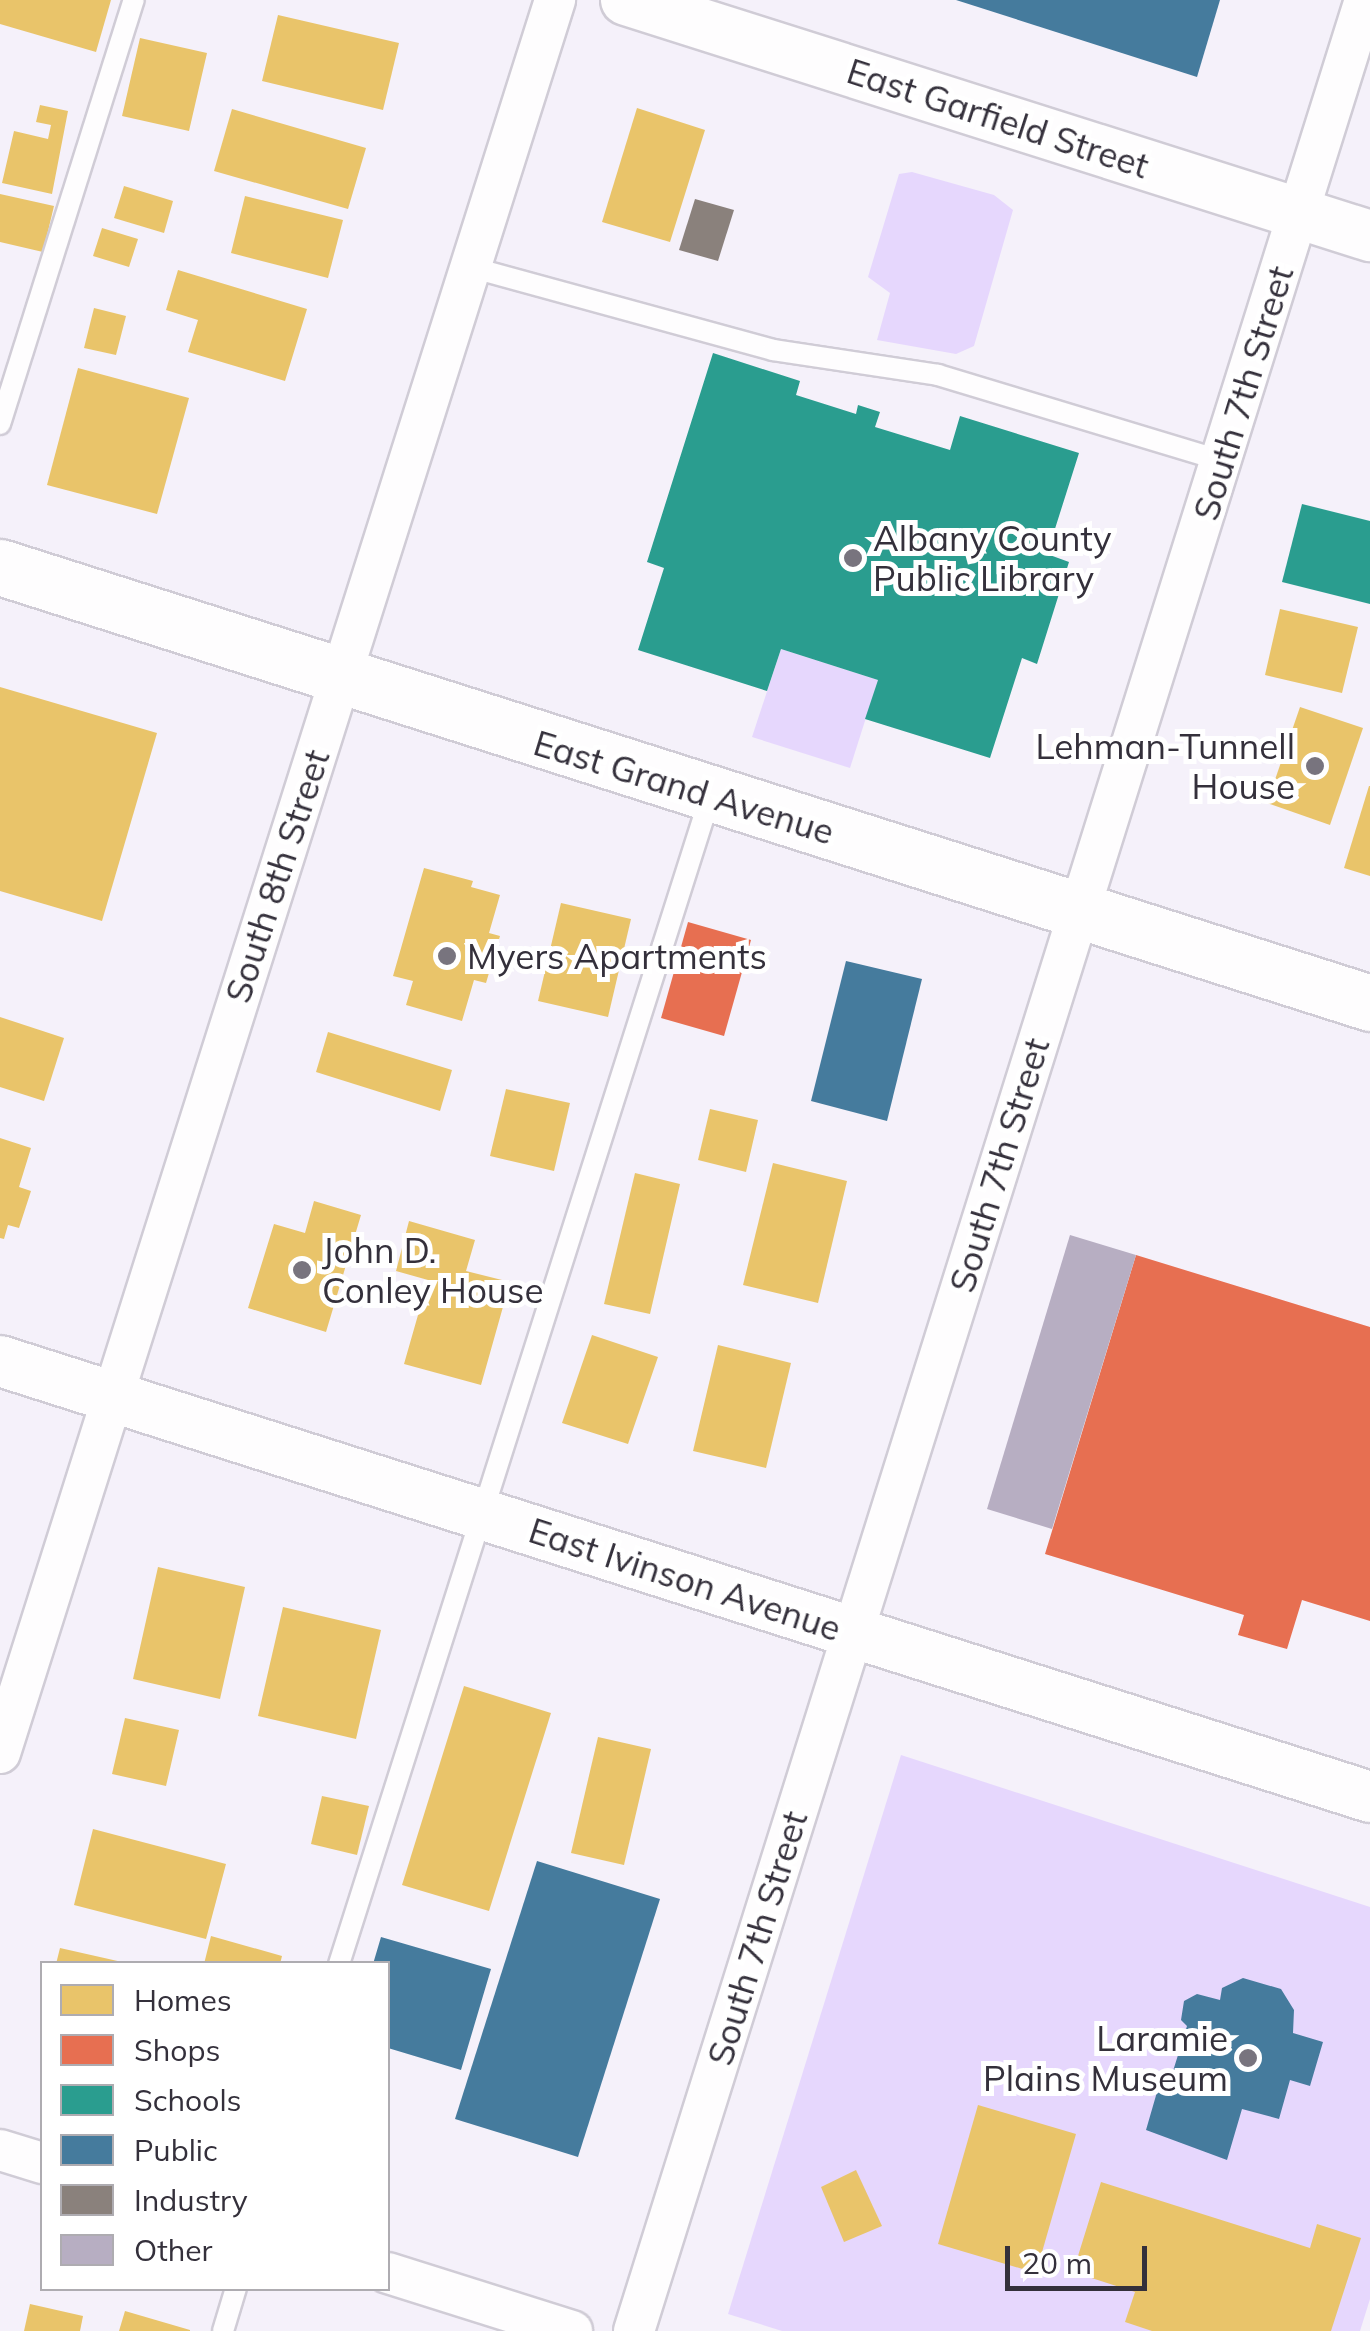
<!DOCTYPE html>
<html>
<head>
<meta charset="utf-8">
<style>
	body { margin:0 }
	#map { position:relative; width:1370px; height:2331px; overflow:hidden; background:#f5f1fa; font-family:Mulish,sans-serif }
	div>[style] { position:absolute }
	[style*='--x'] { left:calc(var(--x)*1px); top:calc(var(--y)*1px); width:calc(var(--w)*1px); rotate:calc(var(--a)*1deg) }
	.green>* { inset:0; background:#e6d7fd }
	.homes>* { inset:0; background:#e9c46a }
	.shops>* { inset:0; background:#e76f51 }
	.schools>* { inset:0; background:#2a9d8f }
	.public>* { inset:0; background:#457b9d }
	.industry>* { inset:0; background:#8a817c }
	.building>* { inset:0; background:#b7aec2 }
	.roads { filter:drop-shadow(2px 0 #d0ccd6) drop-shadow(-2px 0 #d0ccd6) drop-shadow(0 2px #d0ccd6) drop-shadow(0 -2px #d0ccd6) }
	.service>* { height:20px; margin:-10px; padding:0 10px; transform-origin:10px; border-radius:10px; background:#fefdfe }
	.minor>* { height:40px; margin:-20px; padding:0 20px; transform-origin:20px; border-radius:20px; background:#fefdfe }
	.tertiary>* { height:50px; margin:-25px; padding:0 25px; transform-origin:25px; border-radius:25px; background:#fefdfe }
	.primary>* { height:55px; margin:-27.5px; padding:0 27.5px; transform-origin:27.5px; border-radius:27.5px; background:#fefdfe }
	.dots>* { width:28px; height:28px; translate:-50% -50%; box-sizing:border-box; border:5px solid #fff; border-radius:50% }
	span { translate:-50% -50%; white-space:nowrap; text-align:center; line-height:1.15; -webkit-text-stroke:10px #fff; paint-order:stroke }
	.street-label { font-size:35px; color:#34303b }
	.poi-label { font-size:35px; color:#34303b }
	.left { translate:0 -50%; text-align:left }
	.right { translate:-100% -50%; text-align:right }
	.legend { position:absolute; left:40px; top:1961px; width:350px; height:330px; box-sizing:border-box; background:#fff; border:2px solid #aeacb1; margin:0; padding:12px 18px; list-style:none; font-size:30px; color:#34303b }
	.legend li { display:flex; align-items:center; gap:20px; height:50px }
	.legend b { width:50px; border:2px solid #aeacb1 }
	.scale { position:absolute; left:1005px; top:2246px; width:142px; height:45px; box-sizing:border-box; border:5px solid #34303b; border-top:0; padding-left:12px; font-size:30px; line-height:35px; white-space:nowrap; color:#34303b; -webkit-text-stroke:8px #fff; paint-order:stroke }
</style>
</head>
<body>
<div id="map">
	<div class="green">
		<i style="clip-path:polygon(912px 172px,994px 195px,1013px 210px,974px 346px,956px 354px,877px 340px,890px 293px,868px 277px,899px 174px)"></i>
		<i style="clip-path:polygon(781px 649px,878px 680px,850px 768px,752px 737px)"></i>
		<i style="clip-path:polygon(901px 1755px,1370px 1907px,1370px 2299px,1360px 2331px,782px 2331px,728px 2314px)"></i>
	</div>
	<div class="homes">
		<i style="clip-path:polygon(0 0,111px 0,96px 52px,0 24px)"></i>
		<i style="clip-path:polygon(278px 15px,399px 43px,383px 110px,262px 81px)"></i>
		<i style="clip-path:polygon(140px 38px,207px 53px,189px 131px,122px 116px)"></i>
		<i style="clip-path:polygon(40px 105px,68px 111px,52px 194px,2px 183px,14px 131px,48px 139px,51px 125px,36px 122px)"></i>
		<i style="clip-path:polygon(637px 108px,705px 130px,670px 242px,602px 222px)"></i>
		<i style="clip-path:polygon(232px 109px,366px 148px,348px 209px,214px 171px)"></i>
		<i style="clip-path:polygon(124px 186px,173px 201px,164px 233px,114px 218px)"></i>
		<i style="clip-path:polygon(0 194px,54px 206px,43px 252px,0 242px)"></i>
		<i style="clip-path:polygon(245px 196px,343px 220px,328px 278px,231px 253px)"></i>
		<i style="clip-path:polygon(102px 228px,138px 239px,129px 267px,93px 256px)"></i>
		<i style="clip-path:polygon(178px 270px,307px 309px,285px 381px,188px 352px,198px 320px,166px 310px)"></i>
		<i style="clip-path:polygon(94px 308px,126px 316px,116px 355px,84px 348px)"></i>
		<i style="clip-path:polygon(78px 368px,189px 398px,157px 514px,47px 485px)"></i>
		<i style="clip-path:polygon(1280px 609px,1358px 627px,1342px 693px,1265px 675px)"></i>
		<i style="clip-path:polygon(0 687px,157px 733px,102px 921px,0 891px)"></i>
		<i style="clip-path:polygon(1300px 707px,1363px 728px,1330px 825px,1267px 803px)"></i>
		<i style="clip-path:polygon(1369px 786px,1370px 786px,1370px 876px,1344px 868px)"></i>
		<i style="clip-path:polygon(424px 868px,473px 881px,471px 887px,500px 895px,489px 933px,500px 936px,486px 983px,474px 980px,462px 1021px,406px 1005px,413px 981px,393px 976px)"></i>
		<i style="clip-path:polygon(561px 903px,631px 919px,608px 1017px,538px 1001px)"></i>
		<i style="clip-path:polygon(0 1017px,64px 1038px,44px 1101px,0 1087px)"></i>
		<i style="clip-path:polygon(328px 1032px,452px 1070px,440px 1111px,316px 1072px)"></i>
		<i style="clip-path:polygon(506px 1089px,570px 1103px,554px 1171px,490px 1156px)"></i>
		<i style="clip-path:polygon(710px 1109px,758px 1120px,746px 1172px,698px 1160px)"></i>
		<i style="clip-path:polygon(0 1138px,31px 1148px,19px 1187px,31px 1191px,19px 1228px,8px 1225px,4px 1239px,0 1238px)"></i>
		<i style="clip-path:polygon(773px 1163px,847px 1181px,818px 1303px,743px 1285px)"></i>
		<i style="clip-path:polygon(635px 1173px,680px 1184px,650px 1314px,604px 1304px)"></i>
		<i style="clip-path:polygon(314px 1201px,361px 1215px,326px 1332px,248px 1308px,274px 1224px,305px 1233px)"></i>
		<i style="clip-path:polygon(409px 1221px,475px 1240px,466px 1271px,510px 1282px,481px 1385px,404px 1364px,428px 1280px,396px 1271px)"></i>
		<i style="clip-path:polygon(592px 1335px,658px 1357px,628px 1444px,562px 1423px)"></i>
		<i style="clip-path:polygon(718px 1345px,791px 1363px,766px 1468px,693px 1451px)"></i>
		<i style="clip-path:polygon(158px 1567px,245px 1587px,220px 1699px,133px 1679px)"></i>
		<i style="clip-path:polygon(283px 1607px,381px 1630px,356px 1739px,258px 1716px)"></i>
		<i style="clip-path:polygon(464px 1686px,551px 1713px,489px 1911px,402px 1885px)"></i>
		<i style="clip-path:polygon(125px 1718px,179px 1730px,166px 1786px,112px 1774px)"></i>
		<i style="clip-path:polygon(598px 1737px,651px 1749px,624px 1865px,571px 1853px)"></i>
		<i style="clip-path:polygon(322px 1796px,369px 1806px,357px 1855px,311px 1844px)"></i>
		<i style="clip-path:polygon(93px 1829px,226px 1864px,206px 1939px,74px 1905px)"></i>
		<i style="clip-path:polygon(211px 1936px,282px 1956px,280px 1964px,204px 1964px)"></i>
		<i style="clip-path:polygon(60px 1948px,122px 1962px,122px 1964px,56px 1964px)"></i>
		<i style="clip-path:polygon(978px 2105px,1076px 2134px,1036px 2273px,938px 2244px)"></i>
		<i style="clip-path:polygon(856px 2170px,882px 2226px,844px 2242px,821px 2187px)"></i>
		<i style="clip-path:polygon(1101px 2182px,1310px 2248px,1317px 2224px,1361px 2238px,1331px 2331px,1152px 2331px,1125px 2322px,1135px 2292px,1073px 2272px)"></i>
		<i style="clip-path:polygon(30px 2304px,83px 2316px,80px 2331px,24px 2331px)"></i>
		<i style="clip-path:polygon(125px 2311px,190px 2330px,190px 2331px,119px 2331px)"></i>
	</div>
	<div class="shops">
		<i style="clip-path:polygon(688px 922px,751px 940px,724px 1036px,661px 1018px)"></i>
		<i style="clip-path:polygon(1136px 1255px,1370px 1327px,1370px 1621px,1302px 1600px,1287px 1649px,1238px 1635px,1244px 1615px,1045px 1554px)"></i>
	</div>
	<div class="schools">
		<i style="clip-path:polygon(713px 353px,800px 381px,796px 395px,856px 414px,858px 405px,880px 412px,875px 427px,950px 450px,960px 416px,1079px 453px,1047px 554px,1069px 562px,1037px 664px,1022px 658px,990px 758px,865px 719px,878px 680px,781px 649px,767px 691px,638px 650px,664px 568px,647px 562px)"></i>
		<i style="clip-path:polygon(1302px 504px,1370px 521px,1370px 604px,1282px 582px)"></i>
	</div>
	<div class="public">
		<i style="clip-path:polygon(956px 0,1220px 0,1197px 77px)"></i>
		<i style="clip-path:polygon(846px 961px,922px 979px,887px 1121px,811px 1101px)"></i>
		<i style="clip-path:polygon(537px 1861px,660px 1899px,578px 2157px,455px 2119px)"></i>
		<i style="clip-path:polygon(381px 1937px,491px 1969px,461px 2070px,388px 2048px,388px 1964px,373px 1964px)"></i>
		<i style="clip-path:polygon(1243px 1978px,1281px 1989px,1294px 2010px,1293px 2033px,1323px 2042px,1310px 2086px,1290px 2080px,1279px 2119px,1242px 2109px,1227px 2160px,1146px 2130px,1157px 2092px,1172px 2096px,1169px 2084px,1187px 2026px,1181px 2020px,1184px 2001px,1197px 1994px,1220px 2000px,1222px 1988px)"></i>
	</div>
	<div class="industry">
		<i style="clip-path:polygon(695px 199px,734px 210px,718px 261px,679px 250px)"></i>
	</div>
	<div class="building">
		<i style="clip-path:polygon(1070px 1235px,1136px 1255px,1052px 1529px,987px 1509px)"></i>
	</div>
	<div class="roads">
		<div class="service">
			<i style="--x:470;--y:267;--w:314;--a:15.3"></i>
			<i style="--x:773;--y:350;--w:167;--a:8.6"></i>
			<i style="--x:938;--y:375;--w:297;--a:16.8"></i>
			<i style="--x:0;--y:424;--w:445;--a:-72.5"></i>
			<i style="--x:339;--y:1964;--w:1225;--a:-72.36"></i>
			<i style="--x:223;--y:2331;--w:45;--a:-73.2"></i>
		</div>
		<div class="minor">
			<i style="--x:0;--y:1753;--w:1839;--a:-72.43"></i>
			<i style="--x:0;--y:2150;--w:44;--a:17.2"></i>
			<i style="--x:388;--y:2273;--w:193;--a:17.5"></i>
			<i style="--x:634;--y:2331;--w:2443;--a:-72.59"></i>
		</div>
		<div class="tertiary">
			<i style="--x:626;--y:0;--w:781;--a:17.6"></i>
			<i style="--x:0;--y:1361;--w:1438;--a:17.65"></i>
		</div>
		<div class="primary">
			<i style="--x:0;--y:567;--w:1438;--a:17.65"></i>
		</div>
	</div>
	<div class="dots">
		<i style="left:853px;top:558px;background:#78747e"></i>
		<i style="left:1315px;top:766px;background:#78747e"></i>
		<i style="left:447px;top:956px;background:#78747e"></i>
		<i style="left:302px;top:1270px;background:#78747e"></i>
		<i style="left:1248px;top:2058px;background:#78747e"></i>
	</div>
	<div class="street-label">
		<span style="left:998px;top:118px;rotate:18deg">East Garfield Street</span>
		<span style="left:1243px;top:393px;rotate:-73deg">South 7th Street</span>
		<span style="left:684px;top:787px;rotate:17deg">East Grand Avenue</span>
		<span style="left:277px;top:876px;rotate:-72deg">South 8th Street</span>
		<span style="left:999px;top:1165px;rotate:-73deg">South 7th Street</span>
		<span style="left:685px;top:1579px;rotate:18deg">East Ivinson Avenue</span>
		<span style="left:757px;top:1938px;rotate:-73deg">South 7th Street</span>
	</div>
	<div class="poi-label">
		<span class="left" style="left:873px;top:558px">Albany County<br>Public Library</span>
		<span class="right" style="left:1295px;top:766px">Lehman-Tunnell<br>House</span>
		<span class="left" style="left:467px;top:956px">Myers Apartments</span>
		<span class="left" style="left:322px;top:1270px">John D.<br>Conley House</span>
		<span class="right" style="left:1228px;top:2058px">Laramie<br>Plains Museum</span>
	</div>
	<ul class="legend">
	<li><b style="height:28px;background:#e9c46a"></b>Homes</li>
	<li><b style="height:28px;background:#e76f51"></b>Shops</li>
	<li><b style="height:28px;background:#2a9d8f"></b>Schools</li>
	<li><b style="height:28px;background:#457b9d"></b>Public</li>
	<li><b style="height:28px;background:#8a817c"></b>Industry</li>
	<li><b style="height:28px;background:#b7aec2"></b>Other</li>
	</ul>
	<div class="scale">20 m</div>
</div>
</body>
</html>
